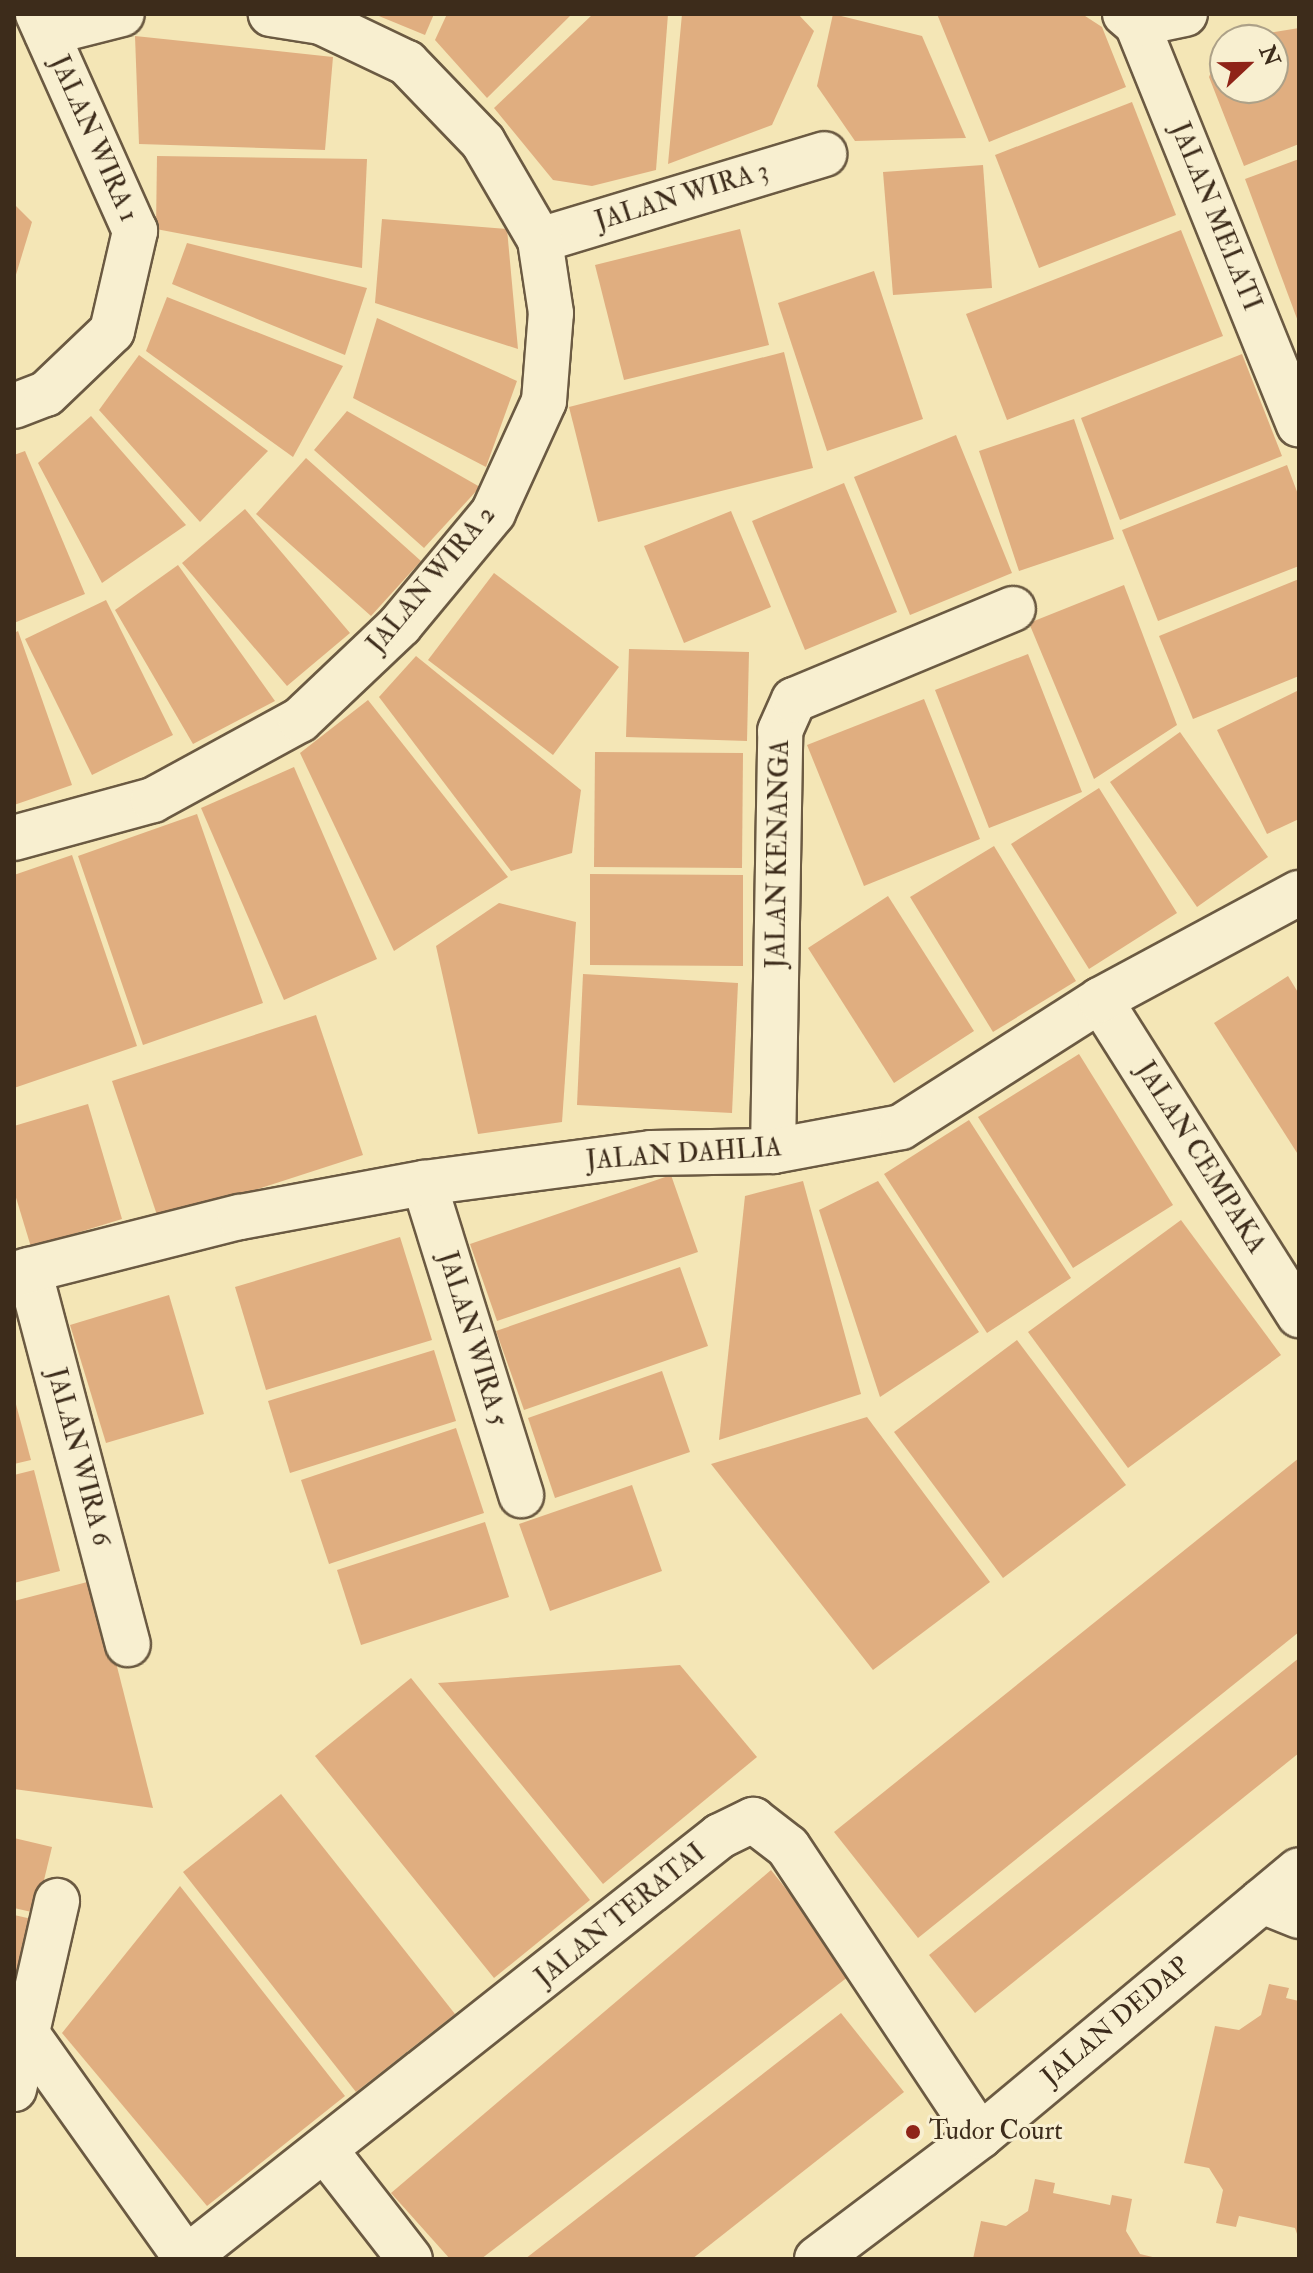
<!DOCTYPE html>
<html>
<head>
<meta charset="utf-8">
<style>
	body { margin:0 }
	#map { position:relative; width:1313px; height:2273px; overflow:hidden; background:#f4e6b6; font-family:"IM FELL Double Pica",serif }
	div>[style] { position:absolute }
	[style*='--x'] { left:calc(var(--x)*1px); top:calc(var(--y)*1px); width:calc(var(--w)*1px); rotate:calc(var(--a)*1deg) }
	.building>* { inset:0; background:#e0ae80 }
	.roads { filter:drop-shadow(2px 0 #6b5a42) drop-shadow(-2px 0 #6b5a42) drop-shadow(0 2px #6b5a42) drop-shadow(0 -2px #6b5a42) }
	.minor>* { height:44px; margin:-22px; padding:0 22px; transform-origin:22px; border-radius:22px; background:#f8efd0 }
	.dots>* { width:22px; height:22px; translate:-50% -50%; box-sizing:border-box; border:4px solid #f8efd0; border-radius:50% }
	span { translate:-50% -50%; white-space:nowrap; text-align:center; line-height:1.15; -webkit-text-stroke:6px #f8efd0; paint-order:stroke }
	.street-label { font-size:26px; color:#3d2c1b }
	.poi-label { font-size:26px; color:#3d2c1b }
	.left { translate:0 -50%; text-align:left }
	.frame { position:absolute; inset:0; border:16px solid #3d2c1b; pointer-events:none }
	.north { position:absolute; left:1209px; top:24px; width:80px; height:80px; box-sizing:border-box; background:#f8efd0; border:2px solid #ada188; border-radius:50%; rotate:68deg; font-size:22px; font-weight:700; line-height:32px; text-align:center; color:#3d2c1b }
	.north::after { content:''; display:block; margin:auto; width:28px; height:36px; background:#8f2418; clip-path:polygon(50% 0,100% 100%,50% 72%,0 100%) }
</style>
</head>
<body>
<div id="map">
	<div class="building">
		<i style="clip-path:polygon(374px 14px,434px 14px,425px 35px)"></i>
		<i style="clip-path:polygon(447px 14px,572px 14px,487px 98px,435px 40px)"></i>
		<i style="clip-path:polygon(593px 14px,668px 14px,656px 170px,592px 186px,553px 180px,494px 108px)"></i>
		<i style="clip-path:polygon(682px 14px,798px 14px,814px 31px,772px 125px,668px 164px)"></i>
		<i style="clip-path:polygon(833px 14px,922px 36px,966px 138px,855px 141px,817px 86px)"></i>
		<i style="clip-path:polygon(937px 14px,1082px 14px,1102px 27px,1126px 87px,989px 142px)"></i>
		<i style="clip-path:polygon(1299px 28px,1299px 144px,1244px 166px,1209px 77px,1225px 40px,1225px 88px,1273px 88px,1273px 40px,1225px 40px)"></i>
		<i style="clip-path:polygon(135px 36px,333px 57px,325px 150px,139px 144px)"></i>
		<i style="clip-path:polygon(1132px 102px,1176px 215px,1039px 268px,995px 155px)"></i>
		<i style="clip-path:polygon(157px 156px,367px 159px,362px 268px,156px 229px)"></i>
		<i style="clip-path:polygon(1299px 159px,1299px 324px,1245px 179px)"></i>
		<i style="clip-path:polygon(983px 165px,992px 288px,893px 295px,883px 172px)"></i>
		<i style="clip-path:polygon(14px 204px,32px 222px,15px 278px,14px 278px)"></i>
		<i style="clip-path:polygon(382px 219px,507px 229px,518px 349px,375px 303px)"></i>
		<i style="clip-path:polygon(740px 229px,769px 345px,624px 380px,595px 265px)"></i>
		<i style="clip-path:polygon(1181px 230px,1223px 336px,1007px 420px,966px 314px)"></i>
		<i style="clip-path:polygon(187px 243px,367px 288px,345px 355px,172px 284px)"></i>
		<i style="clip-path:polygon(874px 271px,923px 419px,827px 451px,778px 303px)"></i>
		<i style="clip-path:polygon(167px 297px,343px 366px,293px 457px,146px 351px)"></i>
		<i style="clip-path:polygon(377px 318px,517px 381px,486px 467px,353px 398px)"></i>
		<i style="clip-path:polygon(784px 352px,813px 468px,598px 522px,569px 407px)"></i>
		<i style="clip-path:polygon(1242px 354px,1282px 456px,1120px 520px,1081px 418px)"></i>
		<i style="clip-path:polygon(139px 355px,268px 451px,200px 522px,99px 410px)"></i>
		<i style="clip-path:polygon(347px 411px,480px 487px,424px 548px,314px 450px)"></i>
		<i style="clip-path:polygon(91px 416px,186px 525px,102px 583px,38px 463px)"></i>
		<i style="clip-path:polygon(1074px 419px,1114px 539px,1019px 571px,979px 451px)"></i>
		<i style="clip-path:polygon(956px 435px,1012px 573px,910px 615px,854px 477px)"></i>
		<i style="clip-path:polygon(25px 451px,85px 594px,14px 623px,14px 455px)"></i>
		<i style="clip-path:polygon(306px 458px,421px 561px,371px 616px,256px 514px)"></i>
		<i style="clip-path:polygon(1287px 465px,1299px 497px,1299px 566px,1158px 621px,1122px 530px)"></i>
		<i style="clip-path:polygon(844px 483px,897px 612px,805px 650px,752px 521px)"></i>
		<i style="clip-path:polygon(245px 509px,350px 633px,287px 686px,182px 563px)"></i>
		<i style="clip-path:polygon(731px 511px,771px 607px,684px 643px,644px 546px)"></i>
		<i style="clip-path:polygon(178px 565px,275px 701px,193px 744px,115px 610px)"></i>
		<i style="clip-path:polygon(494px 573px,619px 667px,553px 755px,428px 660px)"></i>
		<i style="clip-path:polygon(1299px 579px,1299px 676px,1193px 719px,1159px 636px)"></i>
		<i style="clip-path:polygon(1124px 585px,1177px 725px,1094px 779px,1029px 623px)"></i>
		<i style="clip-path:polygon(106px 600px,173px 735px,92px 775px,25px 639px)"></i>
		<i style="clip-path:polygon(18px 631px,72px 785px,14px 805px,14px 633px)"></i>
		<i style="clip-path:polygon(629px 649px,749px 652px,747px 741px,626px 737px)"></i>
		<i style="clip-path:polygon(1028px 654px,1082px 792px,989px 828px,935px 690px)"></i>
		<i style="clip-path:polygon(416px 656px,581px 790px,572px 853px,511px 871px,379px 697px)"></i>
		<i style="clip-path:polygon(1299px 690px,1299px 819px,1267px 834px,1217px 730px)"></i>
		<i style="clip-path:polygon(924px 699px,980px 839px,864px 886px,807px 745px)"></i>
		<i style="clip-path:polygon(368px 700px,508px 877px,394px 951px,300px 753px)"></i>
		<i style="clip-path:polygon(1180px 732px,1268px 857px,1197px 907px,1110px 782px)"></i>
		<i style="clip-path:polygon(595px 752px,743px 753px,742px 868px,594px 867px)"></i>
		<i style="clip-path:polygon(294px 767px,377px 959px,284px 1000px,201px 808px)"></i>
		<i style="clip-path:polygon(1099px 788px,1177px 913px,1089px 969px,1011px 844px)"></i>
		<i style="clip-path:polygon(197px 814px,263px 1003px,143px 1045px,78px 856px)"></i>
		<i style="clip-path:polygon(994px 846px,1076px 981px,993px 1032px,910px 897px)"></i>
		<i style="clip-path:polygon(72px 855px,137px 1046px,14px 1088px,14px 875px)"></i>
		<i style="clip-path:polygon(590px 874px,743px 875px,743px 966px,590px 965px)"></i>
		<i style="clip-path:polygon(888px 896px,974px 1031px,894px 1083px,808px 948px)"></i>
		<i style="clip-path:polygon(499px 903px,576px 922px,562px 1122px,478px 1134px,436px 946px)"></i>
		<i style="clip-path:polygon(583px 974px,738px 983px,732px 1113px,577px 1105px)"></i>
		<i style="clip-path:polygon(1288px 976px,1299px 994px,1299px 1156px,1214px 1023px)"></i>
		<i style="clip-path:polygon(316px 1015px,363px 1155px,159px 1221px,112px 1081px)"></i>
		<i style="clip-path:polygon(1079px 1054px,1173px 1205px,1073px 1268px,978px 1117px)"></i>
		<i style="clip-path:polygon(88px 1104px,122px 1219px,31px 1247px,14px 1191px,14px 1126px)"></i>
		<i style="clip-path:polygon(969px 1120px,1071px 1278px,987px 1333px,884px 1174px)"></i>
		<i style="clip-path:polygon(671px 1175px,698px 1252px,497px 1321px,470px 1244px)"></i>
		<i style="clip-path:polygon(803px 1181px,861px 1394px,719px 1440px,745px 1196px)"></i>
		<i style="clip-path:polygon(878px 1181px,979px 1332px,880px 1397px,819px 1210px)"></i>
		<i style="clip-path:polygon(1181px 1220px,1281px 1355px,1128px 1468px,1028px 1332px)"></i>
		<i style="clip-path:polygon(400px 1237px,432px 1340px,266px 1390px,235px 1287px)"></i>
		<i style="clip-path:polygon(680px 1267px,708px 1346px,524px 1410px,496px 1331px)"></i>
		<i style="clip-path:polygon(169px 1295px,204px 1414px,106px 1443px,70px 1325px)"></i>
		<i style="clip-path:polygon(1017px 1340px,1126px 1485px,1003px 1578px,894px 1432px)"></i>
		<i style="clip-path:polygon(434px 1350px,456px 1421px,290px 1473px,268px 1401px)"></i>
		<i style="clip-path:polygon(662px 1371px,690px 1452px,555px 1498px,528px 1418px)"></i>
		<i style="clip-path:polygon(14px 1397px,31px 1460px,14px 1464px)"></i>
		<i style="clip-path:polygon(867px 1417px,990px 1582px,873px 1670px,711px 1464px)"></i>
		<i style="clip-path:polygon(456px 1428px,484px 1513px,329px 1564px,301px 1480px)"></i>
		<i style="clip-path:polygon(1299px 1458px,1299px 1632px,918px 1938px,834px 1832px)"></i>
		<i style="clip-path:polygon(34px 1470px,60px 1571px,14px 1583px,14px 1475px)"></i>
		<i style="clip-path:polygon(632px 1485px,662px 1571px,550px 1611px,519px 1524px)"></i>
		<i style="clip-path:polygon(485px 1522px,509px 1597px,361px 1645px,337px 1570px)"></i>
		<i style="clip-path:polygon(95px 1580px,153px 1808px,14px 1789px,14px 1601px)"></i>
		<i style="clip-path:polygon(1299px 1658px,1299px 1753px,975px 2013px,929px 1955px)"></i>
		<i style="clip-path:polygon(680px 1665px,757px 1757px,603px 1884px,438px 1683px)"></i>
		<i style="clip-path:polygon(411px 1678px,590px 1900px,494px 1978px,315px 1756px)"></i>
		<i style="clip-path:polygon(281px 1794px,455px 2014px,356px 2092px,183px 1872px)"></i>
		<i style="clip-path:polygon(14px 1838px,52px 1847px,36px 1913px,14px 1908px)"></i>
		<i style="clip-path:polygon(771px 1870px,853px 1973px,481px 2259px,450px 2259px,391px 2193px)"></i>
		<i style="clip-path:polygon(180px 1886px,345px 2096px,207px 2206px,62px 2033px)"></i>
		<i style="clip-path:polygon(14px 1915px,32px 1919px,18px 1984px,14px 1983px)"></i>
		<i style="clip-path:polygon(1269px 1984px,1289px 1988px,1286px 1998px,1299px 2001px,1299px 2240px,1295px 2228px,1239px 2216px,1236px 2227px,1216px 2223px,1223px 2190px,1209px 2168px,1184px 2163px,1215px 2026px,1239px 2030px,1261px 2015px)"></i>
		<i style="clip-path:polygon(841px 2013px,904px 2092px,692px 2259px,525px 2259px)"></i>
		<i style="clip-path:polygon(1035px 2179px,1055px 2183px,1053px 2193px,1110px 2205px,1112px 2195px,1132px 2199px,1126px 2231px,1140px 2254px,1161px 2259px,973px 2259px,981px 2221px,1006px 2226px,1028px 2211px)"></i>
	</div>
	<div class="roads">
		<div class="minor">
			<i style="--x:1125;--y:14;--w:16;--a:40"></i>
			<i style="--x:1137;--y:24;--w:432;--a:68"></i>
			<i style="--x:1137;--y:24;--w:49;--a:-11.8"></i>
			<i style="--x:47;--y:33;--w:77;--a:-14.2"></i>
			<i style="--x:540;--y:240;--w:297;--a:-16.8"></i>
			<i style="--x:14;--y:406;--w:34;--a:-21"></i>
			<i style="--x:46;--y:394;--w:91;--a:-43.7"></i>
			<i style="--x:112;--y:331;--w:103;--a:-77"></i>
			<i style="--x:135;--y:231;--w:238;--a:-114.1"></i>
			<i style="--x:14;--y:838;--w:144;--a:-15.3"></i>
			<i style="--x:153;--y:800;--w:167;--a:-28.6"></i>
			<i style="--x:300;--y:720;--w:138;--a:-43.5"></i>
			<i style="--x:400;--y:625;--w:146;--a:-50.3"></i>
			<i style="--x:493;--y:513;--w:123;--a:-65.5"></i>
			<i style="--x:544;--y:401;--w:88;--a:-85.5"></i>
			<i style="--x:551;--y:313;--w:74;--a:-98.6"></i>
			<i style="--x:540;--y:240;--w:113;--a:-120.2"></i>
			<i style="--x:483;--y:142;--w:110;--a:-133.9"></i>
			<i style="--x:407;--y:63;--w:95;--a:-154.5"></i>
			<i style="--x:321;--y:22;--w:51;--a:-170.9"></i>
			<i style="--x:1100;--y:1000;--w:373;--a:57.7"></i>
			<i style="--x:773;--y:1151;--w:420;--a:-89"></i>
			<i style="--x:780;--y:731;--w:34;--a:-66"></i>
			<i style="--x:794;--y:700;--w:237;--a:-22.6"></i>
			<i style="--x:424;--y:1183;--w:327;--a:72.7"></i>
			<i style="--x:29;--y:1270;--w:387;--a:75.2"></i>
			<i style="--x:14;--y:1274;--w:233;--a:-14.2"></i>
			<i style="--x:240;--y:1217;--w:187;--a:-10.5"></i>
			<i style="--x:424;--y:1183;--w:229;--a:-7.5"></i>
			<i style="--x:651;--y:1153;--w:122;--a:-0.9"></i>
			<i style="--x:773;--y:1151;--w:130;--a:-10.6"></i>
			<i style="--x:901;--y:1127;--w:236;--a:-32.5"></i>
			<i style="--x:1100;--y:1000;--w:226;--a:-28.3"></i>
			<i style="--x:1262;--y:1901;--w:40;--a:22"></i>
			<i style="--x:27;--y:2034;--w:275;--a:54.6"></i>
			<i style="--x:14;--y:2089;--w:193;--a:-77.1"></i>
			<i style="--x:325;--y:2150;--w:138;--a:52.1"></i>
			<i style="--x:185;--y:2259;--w:682;--a:-38.33"></i>
			<i style="--x:720;--y:1836;--w:37;--a:-26"></i>
			<i style="--x:753;--y:1820;--w:44;--a:37.6"></i>
			<i style="--x:788;--y:1847;--w:347;--a:56.4"></i>
			<i style="--x:817;--y:2259;--w:204;--a:-37"></i>
			<i style="--x:980;--y:2136;--w:415;--a:-39.8"></i>
		</div>
	</div>
	<div class="dots">
		<i style="left:913px;top:2132px;background:#8f2418"></i>
	</div>
	<div class="street-label">
		<span style="left:93px;top:139px;rotate:66deg">JALAN WIRA 1</span>
		<span style="left:682px;top:197px;rotate:-17deg">JALAN WIRA 3</span>
		<span style="left:1215px;top:217px;rotate:68deg">JALAN MELATI</span>
		<span style="left:432px;top:580px;rotate:-50deg">JALAN WIRA 2</span>
		<span style="left:779px;top:854px;rotate:-89deg">JALAN KENANGA</span>
		<span style="left:684px;top:1155px;rotate:-4deg">JALAN DAHLIA</span>
		<span style="left:1200px;top:1158px;rotate:58deg">JALAN CEMPAKA</span>
		<span style="left:472px;top:1339px;rotate:73deg">JALAN WIRA 5</span>
		<span style="left:78px;top:1457px;rotate:75deg">JALAN WIRA 6</span>
		<span style="left:621px;top:1916px;rotate:-39deg">JALAN TERATAI</span>
		<span style="left:1116px;top:2022px;rotate:-40deg">JALAN DEDAP</span>
	</div>
	<div class="poi-label">
		<span class="left" style="left:929px;top:2132px">Tudor Court</span>
	</div>
	<div class="frame"></div>
	<div class="north">N</div>
</div>
</body>
</html>
